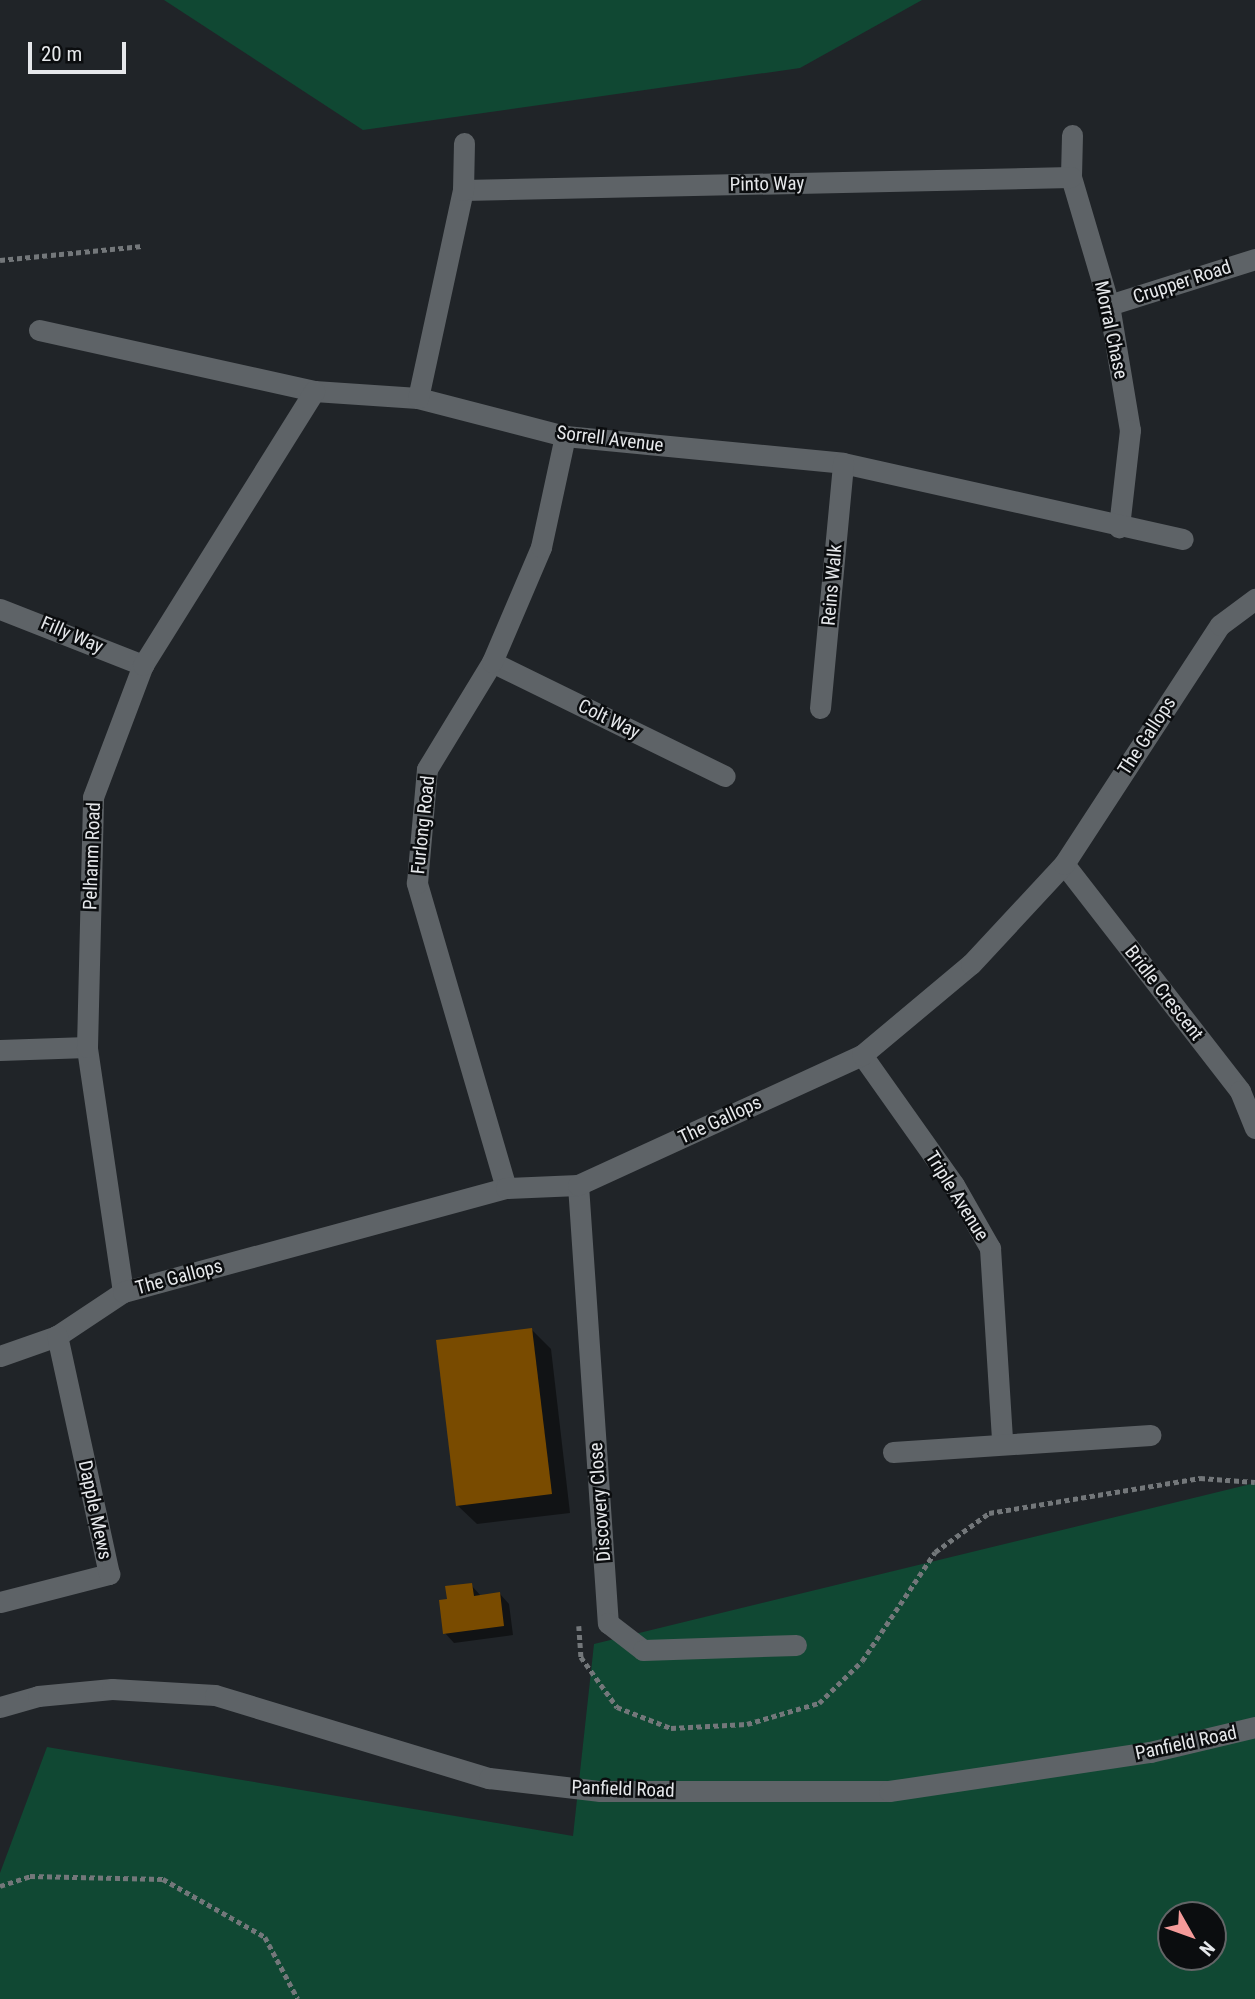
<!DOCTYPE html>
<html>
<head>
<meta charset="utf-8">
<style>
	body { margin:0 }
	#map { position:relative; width:1255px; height:1999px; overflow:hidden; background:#202428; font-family:"Roboto Condensed",sans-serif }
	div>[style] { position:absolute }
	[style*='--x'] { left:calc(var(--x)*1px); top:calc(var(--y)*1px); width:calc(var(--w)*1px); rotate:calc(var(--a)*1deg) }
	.green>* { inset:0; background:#104833 }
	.shadow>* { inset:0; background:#0007 }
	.building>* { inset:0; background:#794b00 }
	.path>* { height:4.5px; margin-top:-2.25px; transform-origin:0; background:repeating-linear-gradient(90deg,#73777a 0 5px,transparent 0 8.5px) }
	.street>* { height:21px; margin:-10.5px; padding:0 10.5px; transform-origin:10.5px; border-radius:10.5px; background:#5e6367 }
	.secondary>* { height:21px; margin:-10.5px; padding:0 10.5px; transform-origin:10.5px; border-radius:10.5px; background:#5e6367 }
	span { translate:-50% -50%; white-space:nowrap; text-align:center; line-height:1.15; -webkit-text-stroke:5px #0b0d0f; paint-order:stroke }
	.street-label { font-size:19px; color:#e6e8eb }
	.north { position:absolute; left:1157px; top:1901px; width:70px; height:70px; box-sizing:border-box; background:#0b0d0f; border:2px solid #636567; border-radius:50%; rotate:130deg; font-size:19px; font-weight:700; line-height:28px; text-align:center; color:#e6e8eb }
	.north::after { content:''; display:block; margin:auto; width:24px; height:32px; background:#f59b9a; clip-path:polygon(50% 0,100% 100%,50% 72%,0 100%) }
	.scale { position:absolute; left:28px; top:42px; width:98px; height:32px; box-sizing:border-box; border:4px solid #e6e8eb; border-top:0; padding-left:9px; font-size:21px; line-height:24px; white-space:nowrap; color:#e6e8eb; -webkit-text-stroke:5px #0b0d0f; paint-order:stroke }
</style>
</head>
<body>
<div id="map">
	<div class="green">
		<i style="clip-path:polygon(164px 0,922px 0,800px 68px,363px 130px)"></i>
		<i style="clip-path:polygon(evenodd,1255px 1483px,1255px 1999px,0 1999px,0 1873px,47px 1747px,573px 1836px,594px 1644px,1255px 1483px,1171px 1915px,1213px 1915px,1213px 1957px,1171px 1957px,1171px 1915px)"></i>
	</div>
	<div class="shadow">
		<i style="clip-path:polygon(532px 1330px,551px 1349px,570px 1513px,477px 1524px,457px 1505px)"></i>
		<i style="clip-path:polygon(471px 1585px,481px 1596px,500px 1594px,509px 1604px,513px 1635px,454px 1643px,445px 1633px)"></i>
	</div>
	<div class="building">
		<i style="clip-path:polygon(532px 1328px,552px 1494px,456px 1506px,436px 1340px)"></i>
		<i style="clip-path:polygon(472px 1583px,474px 1596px,500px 1592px,504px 1626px,443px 1634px,439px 1600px,447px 1599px,445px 1586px)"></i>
	</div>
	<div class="path">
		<i style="--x:0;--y:260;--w:143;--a:-5.6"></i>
		<i style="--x:579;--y:1626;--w:31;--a:86"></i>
		<i style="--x:581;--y:1657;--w:62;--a:54.2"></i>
		<i style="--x:617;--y:1707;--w:58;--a:21.3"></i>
		<i style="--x:671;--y:1728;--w:76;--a:-3"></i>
		<i style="--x:747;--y:1724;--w:75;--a:-16.3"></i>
		<i style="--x:819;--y:1703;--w:60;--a:-44.3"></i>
		<i style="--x:862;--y:1661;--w:131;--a:-56.2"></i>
		<i style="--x:935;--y:1552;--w:67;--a:-35.8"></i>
		<i style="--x:989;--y:1513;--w:214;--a:-9.4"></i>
		<i style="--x:1200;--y:1478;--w:55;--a:4.2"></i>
		<i style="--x:0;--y:1886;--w:32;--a:-18"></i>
		<i style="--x:30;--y:1876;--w:133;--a:1.3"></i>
		<i style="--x:163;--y:1879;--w:117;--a:29.6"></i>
		<i style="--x:265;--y:1937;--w:70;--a:62"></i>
	</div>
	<div class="street">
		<i style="--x:1072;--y:135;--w:42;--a:91.4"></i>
		<i style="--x:1071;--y:177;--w:134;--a:73.5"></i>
		<i style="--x:1109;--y:305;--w:127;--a:80.5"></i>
		<i style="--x:1130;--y:430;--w:98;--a:96.5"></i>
		<i style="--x:463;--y:190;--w:608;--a:-1.22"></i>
		<i style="--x:1109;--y:305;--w:153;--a:-17.5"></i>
		<i style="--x:39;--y:330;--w:282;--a:12.5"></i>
		<i style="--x:314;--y:391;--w:104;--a:3.9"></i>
		<i style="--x:418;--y:398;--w:152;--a:14.5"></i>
		<i style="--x:565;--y:436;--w:279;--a:5.5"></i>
		<i style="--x:843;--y:463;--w:348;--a:12.6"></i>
		<i style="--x:418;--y:398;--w:213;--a:-77.8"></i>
		<i style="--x:463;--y:190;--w:47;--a:-88.8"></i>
		<i style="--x:0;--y:609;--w:154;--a:21.4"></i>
		<i style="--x:492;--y:662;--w:259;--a:26.1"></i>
		<i style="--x:820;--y:708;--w:246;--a:-84.6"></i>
		<i style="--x:1064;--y:864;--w:287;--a:52.2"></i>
		<i style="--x:1240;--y:1091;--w:40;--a:68"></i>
		<i style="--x:0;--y:1050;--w:87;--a:-2"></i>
		<i style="--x:862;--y:1055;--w:159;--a:54.7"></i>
		<i style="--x:954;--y:1185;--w:73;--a:60.3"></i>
		<i style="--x:990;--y:1248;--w:192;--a:86.4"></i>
		<i style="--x:578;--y:1185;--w:439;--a:86.1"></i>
		<i style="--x:608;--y:1623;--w:44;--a:37.6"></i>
		<i style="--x:643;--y:1650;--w:153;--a:-1.9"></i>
		<i style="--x:506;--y:1188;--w:318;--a:-106.3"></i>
		<i style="--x:417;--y:883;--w:114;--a:-85"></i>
		<i style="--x:427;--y:769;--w:125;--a:-58.7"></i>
		<i style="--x:492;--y:662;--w:125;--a:-66.9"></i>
		<i style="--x:541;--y:547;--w:114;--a:-77.8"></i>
		<i style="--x:123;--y:1292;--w:248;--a:-98.4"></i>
		<i style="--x:87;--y:1047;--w:250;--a:-88.6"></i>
		<i style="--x:93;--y:797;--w:141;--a:-69.3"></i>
		<i style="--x:143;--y:665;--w:323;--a:-58"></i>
		<i style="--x:0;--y:1356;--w:60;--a:-19.3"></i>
		<i style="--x:57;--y:1336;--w:79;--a:-33.7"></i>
		<i style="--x:123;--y:1292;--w:397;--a:-15.2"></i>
		<i style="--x:506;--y:1188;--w:72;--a:-2.4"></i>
		<i style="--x:578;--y:1185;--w:312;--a:-24.6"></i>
		<i style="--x:862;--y:1055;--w:142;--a:-39.9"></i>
		<i style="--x:971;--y:964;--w:137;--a:-47.1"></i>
		<i style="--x:1064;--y:864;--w:285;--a:-56.9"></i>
		<i style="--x:1220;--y:625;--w:44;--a:-36.6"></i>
		<i style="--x:893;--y:1452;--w:258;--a:-3.8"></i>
		<i style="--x:0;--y:1602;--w:113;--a:-14.4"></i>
		<i style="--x:109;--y:1574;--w:244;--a:-102.3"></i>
	</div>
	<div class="secondary">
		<i style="--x:0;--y:1707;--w:40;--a:-16"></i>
		<i style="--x:38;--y:1696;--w:74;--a:-5.4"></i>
		<i style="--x:112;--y:1689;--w:103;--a:3.3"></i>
		<i style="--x:215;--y:1695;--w:286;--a:16.9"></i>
		<i style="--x:489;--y:1778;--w:112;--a:6.7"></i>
		<i style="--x:600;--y:1791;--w:289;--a:0"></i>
		<i style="--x:889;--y:1791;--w:264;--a:-8.5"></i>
		<i style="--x:1150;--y:1752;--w:108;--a:-13.4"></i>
	</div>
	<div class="street-label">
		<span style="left:767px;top:184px;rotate:-1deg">Pinto Way</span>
		<span style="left:1182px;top:282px;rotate:-18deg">Crupper Road</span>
		<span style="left:1111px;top:330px;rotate:78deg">Morral Chase</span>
		<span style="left:610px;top:439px;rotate:7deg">Sorrell Avenue</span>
		<span style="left:832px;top:585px;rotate:-85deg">Reins Walk</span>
		<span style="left:72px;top:635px;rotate:23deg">Filly Way</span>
		<span style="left:609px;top:719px;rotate:26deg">Colt Way</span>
		<span style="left:1147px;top:736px;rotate:-57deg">The Gallops</span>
		<span style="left:423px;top:825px;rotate:-84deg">Furlong Road</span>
		<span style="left:92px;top:856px;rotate:-88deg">Pelhanm Road</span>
		<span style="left:1164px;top:993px;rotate:52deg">Bridle Crescent</span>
		<span style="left:720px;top:1120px;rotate:-25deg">The Gallops</span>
		<span style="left:957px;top:1196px;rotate:58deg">Triple Avenue</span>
		<span style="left:179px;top:1277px;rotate:-15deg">The Gallops</span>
		<span style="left:600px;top:1502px;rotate:-94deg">Discovery Close</span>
		<span style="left:95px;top:1510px;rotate:78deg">Dapple Mews</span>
		<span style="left:1186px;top:1743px;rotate:-12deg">Panfield Road</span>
		<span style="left:623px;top:1789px;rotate:2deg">Panfield Road</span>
	</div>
	<div class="north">N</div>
	<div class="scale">20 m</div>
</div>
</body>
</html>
